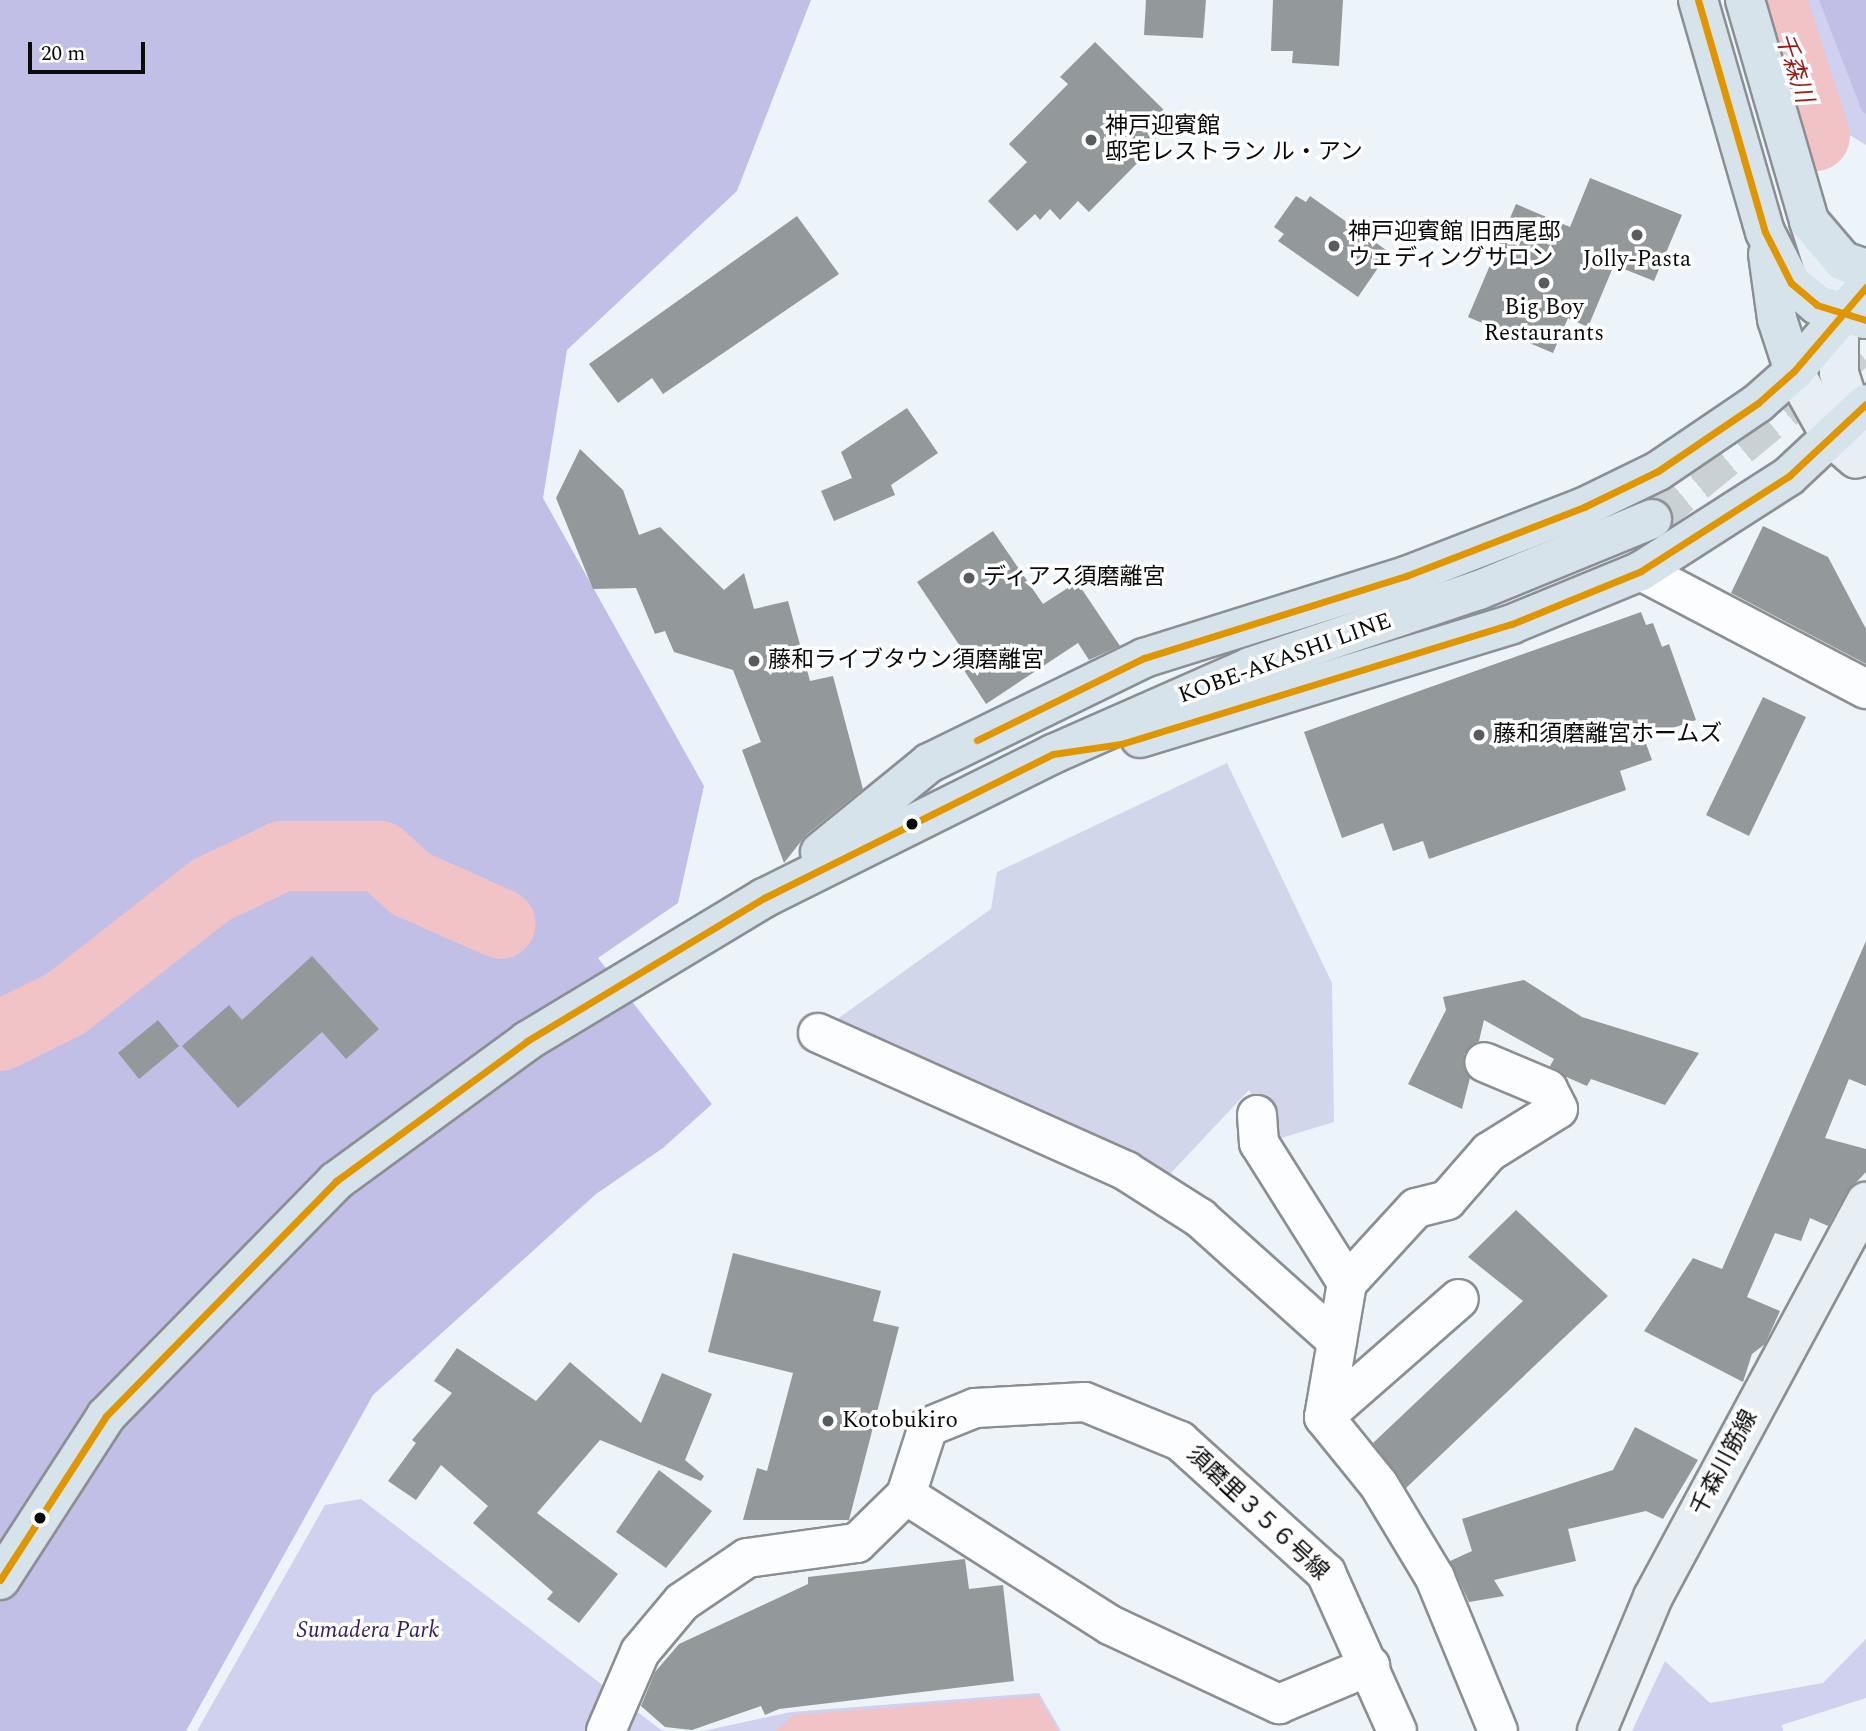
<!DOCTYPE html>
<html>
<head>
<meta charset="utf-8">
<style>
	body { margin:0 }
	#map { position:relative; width:1866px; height:1731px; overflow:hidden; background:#ecf4f9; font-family:Spectral,"Noto Sans JP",serif }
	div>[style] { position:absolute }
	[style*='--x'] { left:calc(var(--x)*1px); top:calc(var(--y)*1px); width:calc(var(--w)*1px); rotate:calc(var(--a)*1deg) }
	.green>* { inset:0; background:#cfd1ef }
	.forest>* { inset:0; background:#c1bfe6 }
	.cemetery>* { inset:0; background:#d1d6ea }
	.water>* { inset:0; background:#f1c3c7 }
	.river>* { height:70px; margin:-35px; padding:0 35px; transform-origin:35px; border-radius:35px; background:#f1c3c7 }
	.building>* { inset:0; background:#93999b }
	.primary-tunnel>* { height:38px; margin-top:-19px; transform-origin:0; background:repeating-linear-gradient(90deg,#cad1d5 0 38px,transparent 0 57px) }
	.roads { filter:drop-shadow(2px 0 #8c8f92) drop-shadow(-2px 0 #8c8f92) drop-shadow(0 2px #8c8f92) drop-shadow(0 -2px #8c8f92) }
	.street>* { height:38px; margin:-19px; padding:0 19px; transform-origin:19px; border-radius:19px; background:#fcfdfe }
	.secondary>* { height:38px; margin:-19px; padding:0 19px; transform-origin:19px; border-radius:19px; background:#e7eef4 }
	.primary>* { height:38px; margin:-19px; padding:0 19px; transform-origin:19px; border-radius:19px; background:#d7e3ea }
	.bus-1>* { height:7px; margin:-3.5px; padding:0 3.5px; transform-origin:3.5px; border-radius:3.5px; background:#df9601 }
	.dots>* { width:19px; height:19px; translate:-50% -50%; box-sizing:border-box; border:4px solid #fff; border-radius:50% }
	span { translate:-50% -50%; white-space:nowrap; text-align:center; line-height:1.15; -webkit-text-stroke:7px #fff; paint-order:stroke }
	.poi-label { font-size:23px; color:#0a0a0a }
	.left { translate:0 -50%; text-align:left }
	.street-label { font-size:23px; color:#0a0a0a }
	.park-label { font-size:23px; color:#361e5d; font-style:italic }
	.water-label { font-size:24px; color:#941d1a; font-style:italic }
	.scale { position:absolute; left:28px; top:42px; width:117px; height:32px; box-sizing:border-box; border:4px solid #0a0a0a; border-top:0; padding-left:9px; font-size:21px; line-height:24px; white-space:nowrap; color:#0a0a0a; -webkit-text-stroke:5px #fff; paint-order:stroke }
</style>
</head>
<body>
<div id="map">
	<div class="green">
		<i style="clip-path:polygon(1792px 0,1866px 0,1866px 145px,1838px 128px)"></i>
		<i style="clip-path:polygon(361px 1499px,661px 1730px,666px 1731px,197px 1731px,325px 1505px)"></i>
		<i style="clip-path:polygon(1866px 1639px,1866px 1698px,1782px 1725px,1783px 1731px,1632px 1731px,1665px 1661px,1710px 1703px,1823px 1683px)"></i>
		<i style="clip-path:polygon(1039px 1693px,1061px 1731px,703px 1731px,791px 1712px)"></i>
	</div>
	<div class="forest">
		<i style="clip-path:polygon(0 0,811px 0,737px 191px,567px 350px,543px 498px,704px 786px,678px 903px,598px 958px,712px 1104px,663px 1148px,596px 1194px,373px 1395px,186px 1731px,0 1731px)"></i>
		<i style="clip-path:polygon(1819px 0,1866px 0,1866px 114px,1862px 111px)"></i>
	</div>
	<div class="cemetery">
		<i style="clip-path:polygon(1227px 763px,1332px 983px,1334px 1122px,1278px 1139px,1249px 1090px,1170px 1174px,836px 1020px,991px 909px,997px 872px)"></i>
	</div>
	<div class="water">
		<i style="clip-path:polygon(1038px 1696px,1058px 1731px,776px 1731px,793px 1715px)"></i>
	</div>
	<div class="river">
		<i style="--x:1771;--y:0;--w:143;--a:72.1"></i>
		<i style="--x:0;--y:1036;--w:72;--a:-26.2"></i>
		<i style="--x:65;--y:1004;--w:185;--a:-38"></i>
		<i style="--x:211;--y:890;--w:79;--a:-25.6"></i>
		<i style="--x:282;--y:856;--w:98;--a:0"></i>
		<i style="--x:380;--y:856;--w:42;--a:42.1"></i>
		<i style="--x:411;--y:884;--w:98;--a:24"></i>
	</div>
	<div class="building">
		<i style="clip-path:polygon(1146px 0,1206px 0,1203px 38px,1144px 35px)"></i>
		<i style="clip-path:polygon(1273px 0,1343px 0,1339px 66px,1292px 63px,1293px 51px,1271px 51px)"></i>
		<i style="clip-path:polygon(1095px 42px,1168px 114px,1150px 132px,1159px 141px,1089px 212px,1078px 201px,1060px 220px,1050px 209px,1040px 220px,1035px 214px,1017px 231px,988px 201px,1027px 162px,1009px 144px,1068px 84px,1060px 77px)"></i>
		<i style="clip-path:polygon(1590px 178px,1682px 215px,1654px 281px,1614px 265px,1588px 327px,1568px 318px,1553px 353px,1468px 317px,1516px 204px,1570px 227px)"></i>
		<i style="clip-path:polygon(1296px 196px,1306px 202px,1310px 196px,1389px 252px,1358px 297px,1278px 241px,1284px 234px,1274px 227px)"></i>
		<i style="clip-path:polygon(797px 216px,839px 274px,663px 394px,652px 378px,618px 403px,589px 364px)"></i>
		<i style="clip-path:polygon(907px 408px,938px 453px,891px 485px,895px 495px,834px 521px,821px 491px,852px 478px,841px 452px)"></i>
		<i style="clip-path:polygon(580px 449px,623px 490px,639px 535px,660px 527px,724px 590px,744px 573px,754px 609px,788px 601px,810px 681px,833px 676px,863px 789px,806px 835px,784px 863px,742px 750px,761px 742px,733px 670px,674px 652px,665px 631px,655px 634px,636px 588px,593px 589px,556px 498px)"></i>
		<i style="clip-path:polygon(1763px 526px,1828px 557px,1866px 629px,1866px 664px,1731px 593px)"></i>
		<i style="clip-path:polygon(993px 531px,1043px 604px,1077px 582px,1120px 646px,1089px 660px,1078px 643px,986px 704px,958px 661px,966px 655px,917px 582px)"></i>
		<i style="clip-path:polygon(1641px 612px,1646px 625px,1653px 623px,1662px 647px,1669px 644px,1696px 720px,1644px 738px,1652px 760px,1620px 771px,1626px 790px,1429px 859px,1423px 841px,1393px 851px,1383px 823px,1342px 838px,1304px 732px)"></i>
		<i style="clip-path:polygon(1763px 697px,1806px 717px,1749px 836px,1706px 815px)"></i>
		<i style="clip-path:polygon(1866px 941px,1866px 1086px,1849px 1079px,1825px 1138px,1866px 1149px,1866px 1172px,1847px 1192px,1828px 1226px,1810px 1218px,1801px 1241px,1775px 1233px,1747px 1297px,1780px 1311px,1765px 1344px,1752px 1354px,1743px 1382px,1644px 1331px,1693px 1258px,1722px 1269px)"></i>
		<i style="clip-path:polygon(312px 956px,379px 1029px,346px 1059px,322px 1032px,238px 1108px,182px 1046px,229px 1005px,242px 1020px)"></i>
		<i style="clip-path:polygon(1524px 980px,1582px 1017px,1699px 1053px,1665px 1105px,1591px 1079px,1587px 1086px,1564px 1076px,1550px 1066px,1554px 1059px,1484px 1020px,1479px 1041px,1464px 1054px,1470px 1078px,1462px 1109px,1408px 1084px,1446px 1010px,1443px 997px)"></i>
		<i style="clip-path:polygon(158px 1020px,179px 1046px,139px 1079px,118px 1053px)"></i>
		<i style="clip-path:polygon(1516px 1210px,1608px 1296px,1406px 1488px,1373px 1443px,1523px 1301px,1468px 1257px)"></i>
		<i style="clip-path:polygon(733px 1253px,881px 1291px,873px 1321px,899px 1327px,849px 1520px,743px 1520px,757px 1468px,767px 1471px,793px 1373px,708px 1352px)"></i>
		<i style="clip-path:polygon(457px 1348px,536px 1401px,570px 1362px,641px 1423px,662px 1373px,712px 1394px,685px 1460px,704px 1476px,701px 1481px,600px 1440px,537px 1513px,618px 1574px,579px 1623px,547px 1599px,553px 1592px,473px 1523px,488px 1506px,441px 1465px,416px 1500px,388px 1481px,416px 1443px,412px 1440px,452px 1393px,434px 1381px)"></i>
		<i style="clip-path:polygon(1635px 1427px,1698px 1460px,1663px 1519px,1646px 1511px,1568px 1529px,1576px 1561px,1494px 1580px,1504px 1596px,1469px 1602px,1450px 1561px,1472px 1551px,1462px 1519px,1613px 1470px)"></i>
		<i style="clip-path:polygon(659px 1470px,712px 1511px,666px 1568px,616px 1532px)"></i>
		<i style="clip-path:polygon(965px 1559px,969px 1589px,1003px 1585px,1014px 1681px,779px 1709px,765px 1715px,761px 1706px,692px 1730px,665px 1727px,641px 1706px,655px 1672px,679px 1644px,808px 1584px,808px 1577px)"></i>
	</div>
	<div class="primary-tunnel">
		<i style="--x:1652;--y:519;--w:277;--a:-39.4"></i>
	</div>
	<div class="roads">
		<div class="street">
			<i style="--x:1641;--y:571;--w:254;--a:27.7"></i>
			<i style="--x:818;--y:1033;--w:338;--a:24.1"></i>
			<i style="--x:1126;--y:1171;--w:88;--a:32.4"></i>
			<i style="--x:1200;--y:1218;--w:184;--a:41.9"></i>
			<i style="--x:1257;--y:1115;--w:28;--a:86"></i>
			<i style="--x:1259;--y:1143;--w:165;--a:57.8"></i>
			<i style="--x:1347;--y:1283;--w:136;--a:99.7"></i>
			<i style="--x:1324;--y:1417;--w:87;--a:51"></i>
			<i style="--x:1379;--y:1485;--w:109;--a:58.9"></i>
			<i style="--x:1435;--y:1578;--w:165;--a:67.6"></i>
			<i style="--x:1347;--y:1283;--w:102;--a:-47.4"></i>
			<i style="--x:1416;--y:1208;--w:32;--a:-14"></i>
			<i style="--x:1447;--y:1200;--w:64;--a:-48.8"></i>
			<i style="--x:1489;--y:1152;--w:81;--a:-31.9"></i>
			<i style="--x:1558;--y:1109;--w:22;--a:-117"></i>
			<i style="--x:1548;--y:1089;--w:69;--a:-157.1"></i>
			<i style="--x:1324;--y:1417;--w:179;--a:-41.2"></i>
			<i style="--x:906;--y:1495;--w:242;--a:32.5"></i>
			<i style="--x:1110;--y:1625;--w:187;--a:25.1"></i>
			<i style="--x:1279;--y:1704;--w:99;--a:-22.7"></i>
			<i style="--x:606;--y:1731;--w:86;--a:-66.7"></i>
			<i style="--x:640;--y:1652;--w:65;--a:-50"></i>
			<i style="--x:682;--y:1602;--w:78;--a:-34.1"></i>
			<i style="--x:747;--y:1558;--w:111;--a:-7.8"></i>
			<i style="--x:857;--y:1543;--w:69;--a:-44.4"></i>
			<i style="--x:906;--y:1495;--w:71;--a:-72.1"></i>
			<i style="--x:928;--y:1427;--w:51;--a:-22"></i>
			<i style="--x:975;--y:1408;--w:110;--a:-3.1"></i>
			<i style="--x:1085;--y:1402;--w:103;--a:22.3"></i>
			<i style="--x:1180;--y:1441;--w:197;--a:42.1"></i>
			<i style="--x:1326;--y:1573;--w:173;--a:65.8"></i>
		</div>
		<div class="secondary">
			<i style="--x:1809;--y:221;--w:98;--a:72.1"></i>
			<i style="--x:1839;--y:314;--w:59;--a:90"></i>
			<i style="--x:1839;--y:373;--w:88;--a:72.2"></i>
			<i style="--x:1794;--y:371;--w:76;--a:60.7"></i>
			<i style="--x:1831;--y:437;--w:33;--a:41"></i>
			<i style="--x:1597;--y:1731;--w:145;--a:-67.3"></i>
			<i style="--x:1653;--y:1597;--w:449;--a:-61.7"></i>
		</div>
		<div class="primary">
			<i style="--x:1698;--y:0;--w:241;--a:73.9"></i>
			<i style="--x:1765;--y:232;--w:57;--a:63"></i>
			<i style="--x:1791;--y:283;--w:34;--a:40"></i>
			<i style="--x:1817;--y:305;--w:49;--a:16.6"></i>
			<i style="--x:1745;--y:0;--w:230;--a:73.8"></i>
			<i style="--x:1809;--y:221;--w:52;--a:49.6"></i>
			<i style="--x:1843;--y:261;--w:24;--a:19"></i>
			<i style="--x:1768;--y:254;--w:66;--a:82.1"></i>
			<i style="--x:1777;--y:319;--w:55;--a:71.9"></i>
			<i style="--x:1140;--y:738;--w:389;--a:-17"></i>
			<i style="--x:1512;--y:624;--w:139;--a:-22.3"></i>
			<i style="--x:1641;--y:571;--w:176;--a:-32.7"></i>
			<i style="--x:1789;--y:476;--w:105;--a:-43.1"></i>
			<i style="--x:820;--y:852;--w:141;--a:-39.2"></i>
			<i style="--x:929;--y:763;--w:239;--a:-26"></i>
			<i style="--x:1144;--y:658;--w:275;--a:-17.4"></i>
			<i style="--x:1406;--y:576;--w:191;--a:-21.2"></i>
			<i style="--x:1584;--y:507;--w:82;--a:-25.9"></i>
			<i style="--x:1658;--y:471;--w:121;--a:-34.2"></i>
			<i style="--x:1758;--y:403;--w:48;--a:-41.6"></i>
			<i style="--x:1794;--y:371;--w:111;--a:-49.4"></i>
			<i style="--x:0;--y:1580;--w:195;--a:-57.1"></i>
			<i style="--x:106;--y:1416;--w:329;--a:-45.6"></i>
			<i style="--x:336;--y:1181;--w:237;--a:-36.2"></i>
			<i style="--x:527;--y:1041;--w:277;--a:-31.1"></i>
			<i style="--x:764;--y:898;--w:323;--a:-26.5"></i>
			<i style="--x:1053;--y:754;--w:215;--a:-23.8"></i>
			<i style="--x:1250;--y:667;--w:242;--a:-18.6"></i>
			<i style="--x:1479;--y:590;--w:187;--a:-22.3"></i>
		</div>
	</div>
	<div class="bus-1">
		<i style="--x:1698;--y:0;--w:241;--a:73.9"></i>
		<i style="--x:1765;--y:232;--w:57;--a:63"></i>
		<i style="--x:1791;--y:283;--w:34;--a:40"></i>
		<i style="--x:1817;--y:305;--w:51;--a:17"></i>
		<i style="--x:977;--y:740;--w:186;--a:-26.2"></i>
		<i style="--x:1144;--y:658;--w:275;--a:-17.4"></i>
		<i style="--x:1406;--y:576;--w:191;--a:-21.2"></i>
		<i style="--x:1584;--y:507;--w:82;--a:-25.9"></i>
		<i style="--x:1658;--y:471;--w:121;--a:-34.2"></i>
		<i style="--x:1758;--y:403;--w:48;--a:-41.6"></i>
		<i style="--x:1794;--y:371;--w:111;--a:-49.4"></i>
		<i style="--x:0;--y:1580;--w:195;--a:-57.1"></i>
		<i style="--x:106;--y:1416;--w:329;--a:-45.6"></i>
		<i style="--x:336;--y:1181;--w:237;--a:-36.2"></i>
		<i style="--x:527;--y:1041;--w:277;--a:-31.1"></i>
		<i style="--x:764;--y:898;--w:323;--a:-26.5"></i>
		<i style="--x:1053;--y:754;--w:69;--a:-8.4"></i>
		<i style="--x:1121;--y:744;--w:409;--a:-17.1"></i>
		<i style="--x:1512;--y:624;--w:139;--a:-22.3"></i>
		<i style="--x:1641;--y:571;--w:176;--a:-32.7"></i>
		<i style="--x:1789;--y:476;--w:105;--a:-43.1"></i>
	</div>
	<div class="dots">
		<i style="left:1091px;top:140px;background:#595c5e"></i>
		<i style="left:1637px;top:235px;background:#595c5e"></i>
		<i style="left:1334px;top:246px;background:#595c5e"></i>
		<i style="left:1544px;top:283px;background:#595c5e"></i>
		<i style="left:969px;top:578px;background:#595c5e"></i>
		<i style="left:754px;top:661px;background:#595c5e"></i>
		<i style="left:1479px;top:735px;background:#595c5e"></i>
		<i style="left:912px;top:824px;background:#0a0a0a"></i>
		<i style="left:828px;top:1421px;background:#595c5e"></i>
		<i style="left:40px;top:1518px;background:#0a0a0a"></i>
	</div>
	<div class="poi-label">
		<span class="left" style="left:1105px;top:140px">神戸迎賓館<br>邸宅レストラン ル・アン</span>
		<span class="left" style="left:1348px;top:246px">神戸迎賓館 旧西尾邸<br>ウェディングサロン</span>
		<span style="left:1637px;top:260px">Jolly-Pasta</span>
		<span style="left:1544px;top:321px">Big Boy<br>Restaurants</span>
		<span class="left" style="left:983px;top:578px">ディアス須磨離宮</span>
		<span class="left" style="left:768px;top:661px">藤和ライブタウン須磨離宮</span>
		<span class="left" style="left:1493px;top:735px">藤和須磨離宮ホームズ</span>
		<span class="left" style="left:842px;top:1421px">Kotobukiro</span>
	</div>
	<div class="street-label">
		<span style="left:1285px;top:659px;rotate:-20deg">KOBE-AKASHI LINE</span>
		<span style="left:1725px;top:1463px;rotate:-62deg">千森川筋線</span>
		<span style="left:1257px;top:1514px;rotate:43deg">須磨里３５６号線</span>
	</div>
	<div class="park-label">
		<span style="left:368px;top:1631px">Sumadera Park</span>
	</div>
	<div class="water-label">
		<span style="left:1793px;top:68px;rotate:72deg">千森川</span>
	</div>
	<div class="scale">20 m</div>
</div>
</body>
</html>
